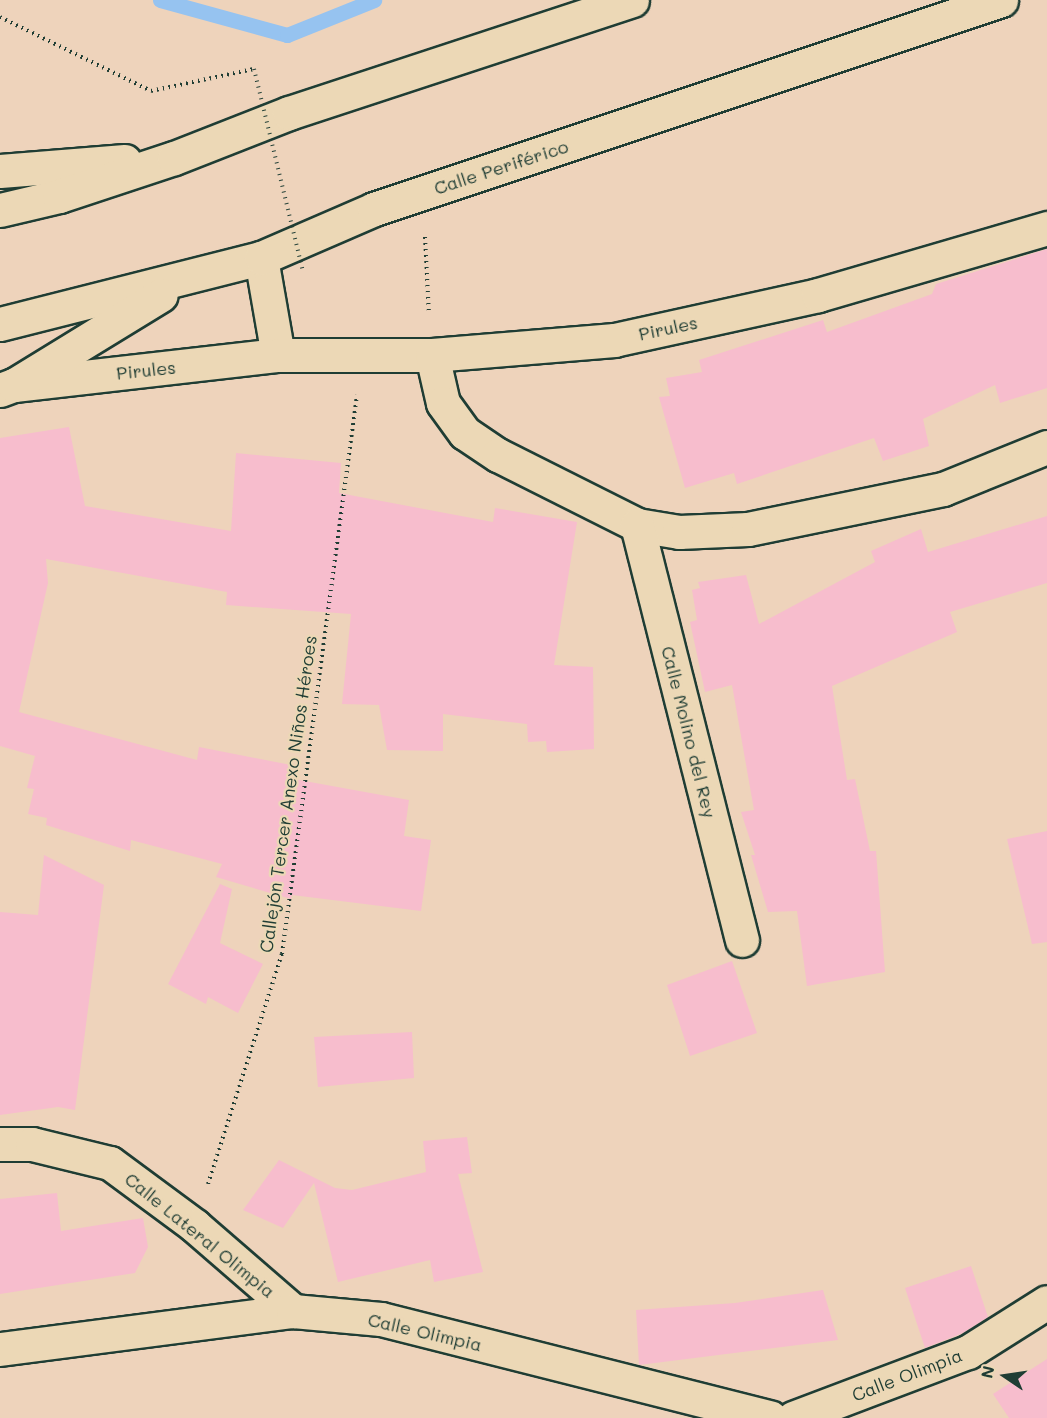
<!DOCTYPE html>
<html>
<head>
<meta charset="utf-8">
<style>
	body { margin:0 }
	#map { position:relative; width:1047px; height:1418px; overflow:hidden; background:#eed3bb; font-family:Mali,sans-serif }
	div>[style] { position:absolute }
	[style*='--x'] { left:calc(var(--x)*1px); top:calc(var(--y)*1px); width:calc(var(--w)*1px); rotate:calc(var(--a)*1deg) }
	.stream>* { height:15px; margin:-7.5px; padding:0 7.5px; transform-origin:7.5px; border-radius:7.5px; background:#96c3f0 }
	.building>* { inset:0; background:#f7bdcd }
	.path>* { height:4px; margin-top:-2px; transform-origin:0; background:repeating-linear-gradient(90deg,#1f3d34 0 1.5px,transparent 0 6px) }
	.roads { filter:drop-shadow(2px 0 #1f3d34) drop-shadow(-2px 0 #1f3d34) drop-shadow(0 2px #1f3d34) drop-shadow(0 -2px #1f3d34) }
	.street>* { height:33px; margin:-16.5px; padding:0 16.5px; transform-origin:16.5px; border-radius:16.5px; background:#ecd8b6 }
	.secondary>* { height:33px; margin:-16.5px; padding:0 16.5px; transform-origin:16.5px; border-radius:16.5px; background:#ecd8b6 }
	.highway>* { height:33px; margin:-16.5px; padding:0 16.5px; transform-origin:16.5px; border-radius:16.5px; background:#ecd8b6 }
	.path-bridge>* { height:4px; margin-top:-2px; transform-origin:0; background:repeating-linear-gradient(90deg,#1f3d34 0 1.5px,transparent 0 6px) }
	span { translate:-50% -50%; white-space:nowrap; text-align:center; line-height:1.15; -webkit-text-stroke:4.5px #ecd8b6; paint-order:stroke }
	.street-label { font-size:18px; color:#1f3d34 }
	.north { position:absolute; left:975px; top:1346px; width:60px; height:60px; -webkit-text-stroke:4px #ecd8b6; paint-order:stroke; rotate:283deg; font-size:16px; font-weight:700; line-height:24px; text-align:center; color:#1f3d34 }
	.north::after { content:''; display:block; margin:auto; width:21px; height:27px; background:#1f3d34; clip-path:polygon(50% 0,100% 100%,50% 72%,0 100%) }
</style>
</head>
<body>
<div id="map">
	<div class="stream">
		<i style="--x:160;--y:0;--w:132;--a:15.4"></i>
		<i style="--x:287;--y:35;--w:94;--a:-21.9"></i>
	</div>
	<div class="building">
		<i style="clip-path:polygon(1047px 249px,1047px 388px,1000px 403px,995px 385px,923px 419px,929px 446px,883px 461px,874px 438px,737px 484px,734px 473px,685px 488px,659px 397px,670px 396px,666px 378px,702px 372px,699px 360px,823px 320px,827px 332px,932px 294px,936px 284px)"></i>
		<i style="clip-path:polygon(69px 427px,85px 506px,231px 531px,236px 453px,341px 463px,339px 493px,493px 522px,495px 508px,577px 522px,554px 665px,593px 667px,594px 749px,547px 752px,546px 741px,528px 742px,527px 724px,443px 714px,443px 751px,387px 750px,379px 705px,342px 704px,351px 614px,226px 605px,227px 592px,46px 559px,48px 583px,19px 712px,197px 760px,199px 747px,291px 765px,288px 778px,409px 800px,404px 836px,431px 840px,421px 911px,292px 895px,291px 899px,216px 877px,222px 864px,131px 840px,130px 851px,46px 825px,47px 818px,28px 814px,34px 789px,27px 788px,35px 756px,0 746px,0 438px)"></i>
		<i style="clip-path:polygon(1047px 516px,1047px 583px,950px 612px,957px 632px,832px 686px,847px 780px,855px 779px,870px 851px,876px 851px,885px 972px,807px 986px,797px 911px,768px 912px,751px 855px,755px 855px,741px 812px,754px 810px,732px 685px,705px 692px,690px 622px,697px 620px,692px 590px,700px 588px,698px 582px,746px 575px,759px 624px,875px 562px,871px 551px,921px 529px,928px 552px)"></i>
		<i style="clip-path:polygon(1047px 831px,1047px 942px,1032px 944px,1007px 839px)"></i>
		<i style="clip-path:polygon(44px 855px,104px 885px,75px 1110px,58px 1107px,0 1115px,0 912px,38px 915px)"></i>
		<i style="clip-path:polygon(220px 884px,232px 889px,220px 943px,263px 964px,238px 1013px,208px 997px,206px 1004px,168px 984px)"></i>
		<i style="clip-path:polygon(732px 961px,757px 1033px,690px 1056px,667px 985px)"></i>
		<i style="clip-path:polygon(412px 1032px,414px 1078px,318px 1087px,314px 1037px)"></i>
		<i style="clip-path:polygon(467px 1137px,472px 1173px,458px 1174px,483px 1272px,434px 1282px,430px 1260px,338px 1282px,314px 1183px,283px 1228px,243px 1210px,279px 1160px,335px 1188px,352px 1190px,426px 1172px,423px 1141px)"></i>
		<i style="clip-path:polygon(57px 1193px,61px 1231px,143px 1218px,148px 1247px,135px 1273px,0 1294px,0 1199px)"></i>
		<i style="clip-path:polygon(971px 1266px,988px 1317px,963px 1333px,925px 1348px,905px 1288px)"></i>
		<i style="clip-path:polygon(823px 1290px,838px 1340px,639px 1365px,636px 1310px,735px 1303px)"></i>
		<i style="clip-path:polygon(1047px 1359px,1047px 1418px,1009px 1418px,993px 1394px)"></i>
	</div>
	<div class="path">
		<i style="--x:0;--y:17;--w:168;--a:26.1"></i>
		<i style="--x:151;--y:91;--w:105;--a:-12.1"></i>
		<i style="--x:425;--y:237;--w:77;--a:87"></i>
		<i style="--x:208;--y:1184;--w:242;--a:-72.2"></i>
		<i style="--x:282;--y:954;--w:564;--a:-82.36"></i>
	</div>
	<div class="roads">
		<div class="street">
			<i style="--x:261;--y:258;--w:98;--a:80.1"></i>
			<i style="--x:432;--y:355;--w:49;--a:77.1"></i>
			<i style="--x:443;--y:403;--w:37;--a:54"></i>
			<i style="--x:465;--y:433;--w:40;--a:34"></i>
			<i style="--x:498;--y:455;--w:156;--a:26.7"></i>
			<i style="--x:637;--y:525;--w:43;--a:9.5"></i>
			<i style="--x:679;--y:532;--w:69;--a:-2.5"></i>
			<i style="--x:748;--y:529;--w:199;--a:-11.6"></i>
			<i style="--x:943;--y:489;--w:112;--a:-22"></i>
			<i style="--x:637;--y:525;--w:428;--a:75.8"></i>
			<i style="--x:0;--y:1144;--w:32;--a:0"></i>
			<i style="--x:32;--y:1144;--w:80;--a:13.7"></i>
			<i style="--x:110;--y:1163;--w:106;--a:36.5"></i>
			<i style="--x:195;--y:1226;--w:130;--a:40.9"></i>
			<i style="--x:0;--y:1349;--w:295;--a:-7.4"></i>
			<i style="--x:293;--y:1311;--w:88;--a:5.2"></i>
			<i style="--x:381;--y:1319;--w:402;--a:14.2"></i>
			<i style="--x:793;--y:1418;--w:187;--a:-20.7"></i>
			<i style="--x:968;--y:1352;--w:93;--a:-32.3"></i>
		</div>
		<div class="secondary">
			<i style="--x:14;--y:385;--w:266;--a:-6.5"></i>
			<i style="--x:278;--y:355;--w:154;--a:0"></i>
			<i style="--x:432;--y:355;--w:183;--a:-4.7"></i>
			<i style="--x:614;--y:340;--w:209;--a:-12.4"></i>
			<i style="--x:818;--y:295;--w:239;--a:-16.3"></i>
		</div>
		<div class="highway">
			<i style="--x:0;--y:171;--w:125;--a:-4.6"></i>
			<i style="--x:0;--y:210;--w:61;--a:-13.3"></i>
			<i style="--x:59;--y:196;--w:121;--a:-18.3"></i>
			<i style="--x:174;--y:158;--w:123;--a:-21.4"></i>
			<i style="--x:289;--y:113;--w:361;--a:-18.2"></i>
			<i style="--x:0;--y:324;--w:269;--a:-14.2"></i>
			<i style="--x:261;--y:258;--w:123;--a:-23.4"></i>
			<i style="--x:374;--y:209;--w:661;--a:-18.43"></i>
			<i style="--x:0;--y:390;--w:15;--a:-20"></i>
			<i style="--x:14;--y:385;--w:172;--a:-31.5"></i>
		</div>
	</div>
	<div class="path-bridge">
		<i style="--x:254;--y:69;--w:205;--a:76.4"></i>
	</div>
	<div class="street-label">
		<span style="left:501px;top:167px;rotate:-18deg">Calle Periférico</span>
		<span style="left:668px;top:328px;rotate:-12deg">Pirules</span>
		<span style="left:146px;top:370px;rotate:-6deg">Pirules</span>
		<span style="left:689px;top:732px;rotate:76deg">Calle Molino del Rey</span>
		<span style="left:288px;top:794px;rotate:-82deg">Callejón Tercer Anexo Niños Héroes</span>
		<span style="left:200px;top:1235px;rotate:39deg">Calle Lateral Olimpia</span>
		<span style="left:425px;top:1332px;rotate:13deg">Calle Olimpia</span>
		<span style="left:907px;top:1375px;rotate:-21deg">Calle Olimpia</span>
	</div>
	<div class="north">N</div>
</div>
</body>
</html>
